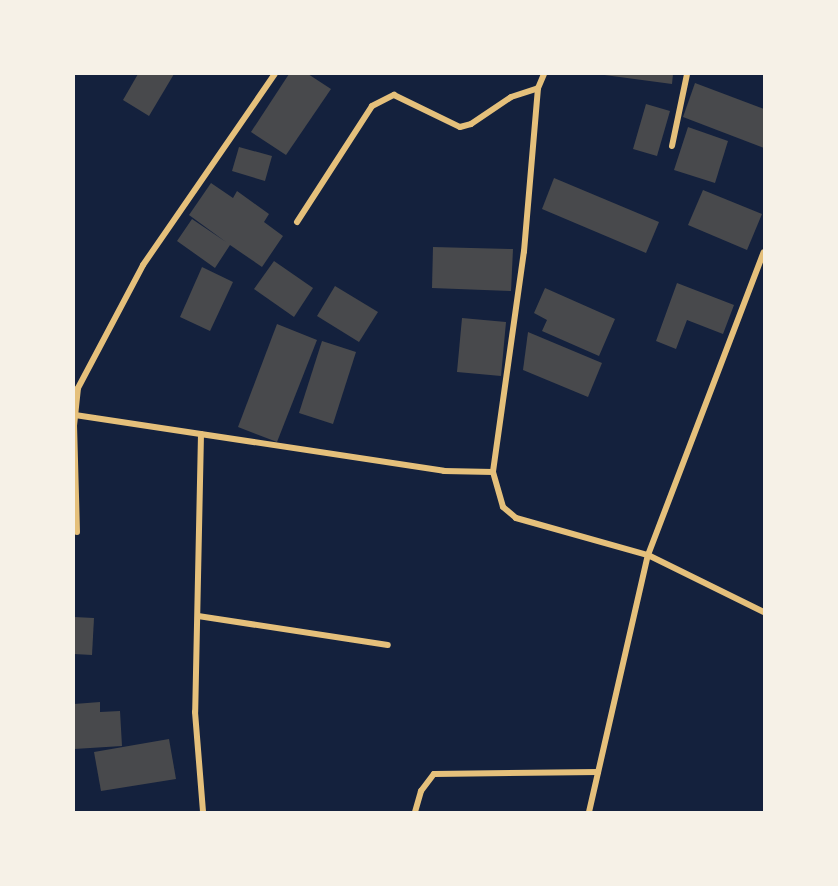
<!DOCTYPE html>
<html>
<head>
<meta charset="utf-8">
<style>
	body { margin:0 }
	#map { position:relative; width:838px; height:886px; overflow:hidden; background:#14213d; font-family:"Space Grotesk",sans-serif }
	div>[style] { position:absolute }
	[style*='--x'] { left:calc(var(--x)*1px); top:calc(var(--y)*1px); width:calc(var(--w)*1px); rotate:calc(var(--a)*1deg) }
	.building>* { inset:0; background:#48494c }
	.minor>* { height:6px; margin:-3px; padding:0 3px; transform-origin:3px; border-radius:3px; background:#e5c07b }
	span { translate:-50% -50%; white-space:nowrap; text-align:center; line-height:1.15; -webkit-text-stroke:6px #f6f1e7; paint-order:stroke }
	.frame { position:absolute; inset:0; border:75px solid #f6f1e7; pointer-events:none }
</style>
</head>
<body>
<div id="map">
	<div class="building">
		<i style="clip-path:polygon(138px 74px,174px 74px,149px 116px,123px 100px)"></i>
		<i style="clip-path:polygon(289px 74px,308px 74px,331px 89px,286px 155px,251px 132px)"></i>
		<i style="clip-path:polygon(597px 74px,673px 74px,672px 84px)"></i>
		<i style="clip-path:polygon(695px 83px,764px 109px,764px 148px,683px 117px)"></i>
		<i style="clip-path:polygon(646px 104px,670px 111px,657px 156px,633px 149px)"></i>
		<i style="clip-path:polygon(688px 127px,728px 141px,715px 183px,674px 170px)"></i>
		<i style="clip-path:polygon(239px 147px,272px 156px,265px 181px,232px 171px)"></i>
		<i style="clip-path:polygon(554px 178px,659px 222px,646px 253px,542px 209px)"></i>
		<i style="clip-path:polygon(211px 183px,233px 198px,237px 191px,269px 214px,264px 222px,283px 236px,262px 267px,230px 245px,215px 268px,177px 241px,192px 219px,226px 242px,189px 215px)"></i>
		<i style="clip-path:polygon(703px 190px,762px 214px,747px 250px,688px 225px)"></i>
		<i style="clip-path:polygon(433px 247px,513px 249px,511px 291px,432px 288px)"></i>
		<i style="clip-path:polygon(274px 261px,313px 288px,294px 317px,254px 289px)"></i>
		<i style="clip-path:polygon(202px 267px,233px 282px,210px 331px,180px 317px)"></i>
		<i style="clip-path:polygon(677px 283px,734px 305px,723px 334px,687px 320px,676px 349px,656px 341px)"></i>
		<i style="clip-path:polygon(335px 286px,378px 312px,359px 342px,317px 316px)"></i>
		<i style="clip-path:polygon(545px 288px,615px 319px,599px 356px,542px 331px,547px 320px,534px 313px)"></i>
		<i style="clip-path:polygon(462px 318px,506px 322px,501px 376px,457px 372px)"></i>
		<i style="clip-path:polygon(277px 324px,317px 340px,277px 442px,238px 427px)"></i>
		<i style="clip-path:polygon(528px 332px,602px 363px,588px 397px,523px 370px)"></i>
		<i style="clip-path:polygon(322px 341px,356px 352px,333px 424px,299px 413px)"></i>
		<i style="clip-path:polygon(74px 617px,94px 618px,92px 655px,74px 654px)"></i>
		<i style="clip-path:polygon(100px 702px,100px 712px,120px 711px,122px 746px,74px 749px,74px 704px)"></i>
		<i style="clip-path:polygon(169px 739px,176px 779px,101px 791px,94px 752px)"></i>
	</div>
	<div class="minor">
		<i style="--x:544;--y:74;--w:15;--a:113"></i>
		<i style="--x:538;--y:88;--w:164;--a:94.9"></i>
		<i style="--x:524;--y:251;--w:223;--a:98"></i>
		<i style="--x:493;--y:472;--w:36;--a:74"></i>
		<i style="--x:503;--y:507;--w:17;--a:40"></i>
		<i style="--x:516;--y:518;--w:137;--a:15.7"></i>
		<i style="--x:648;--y:555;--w:129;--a:26.2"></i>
		<i style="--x:672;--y:146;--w:74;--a:-78.2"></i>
		<i style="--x:297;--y:222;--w:138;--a:-57.1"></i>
		<i style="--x:372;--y:106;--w:25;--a:-27"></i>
		<i style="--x:394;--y:95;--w:73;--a:25.9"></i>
		<i style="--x:460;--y:127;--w:11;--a:-15"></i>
		<i style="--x:471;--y:124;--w:48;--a:-34"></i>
		<i style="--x:511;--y:97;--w:28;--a:-18"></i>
		<i style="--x:75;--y:415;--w:373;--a:8.6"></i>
		<i style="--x:444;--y:471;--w:49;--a:1.2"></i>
		<i style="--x:201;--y:434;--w:278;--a:91.2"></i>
		<i style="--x:195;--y:712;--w:100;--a:85.4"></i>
		<i style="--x:77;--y:532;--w:106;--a:-91.6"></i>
		<i style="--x:74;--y:426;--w:38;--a:-84"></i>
		<i style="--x:78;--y:388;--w:139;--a:-62.1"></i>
		<i style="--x:143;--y:265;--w:232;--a:-55.4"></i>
		<i style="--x:198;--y:616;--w:192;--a:8.7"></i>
		<i style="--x:415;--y:812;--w:22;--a:-74"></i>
		<i style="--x:421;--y:791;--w:21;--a:-53"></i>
		<i style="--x:434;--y:774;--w:164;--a:-0.7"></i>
		<i style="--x:589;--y:812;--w:264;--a:-77.1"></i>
		<i style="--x:648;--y:555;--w:324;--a:-69.1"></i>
	</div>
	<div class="frame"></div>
</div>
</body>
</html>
